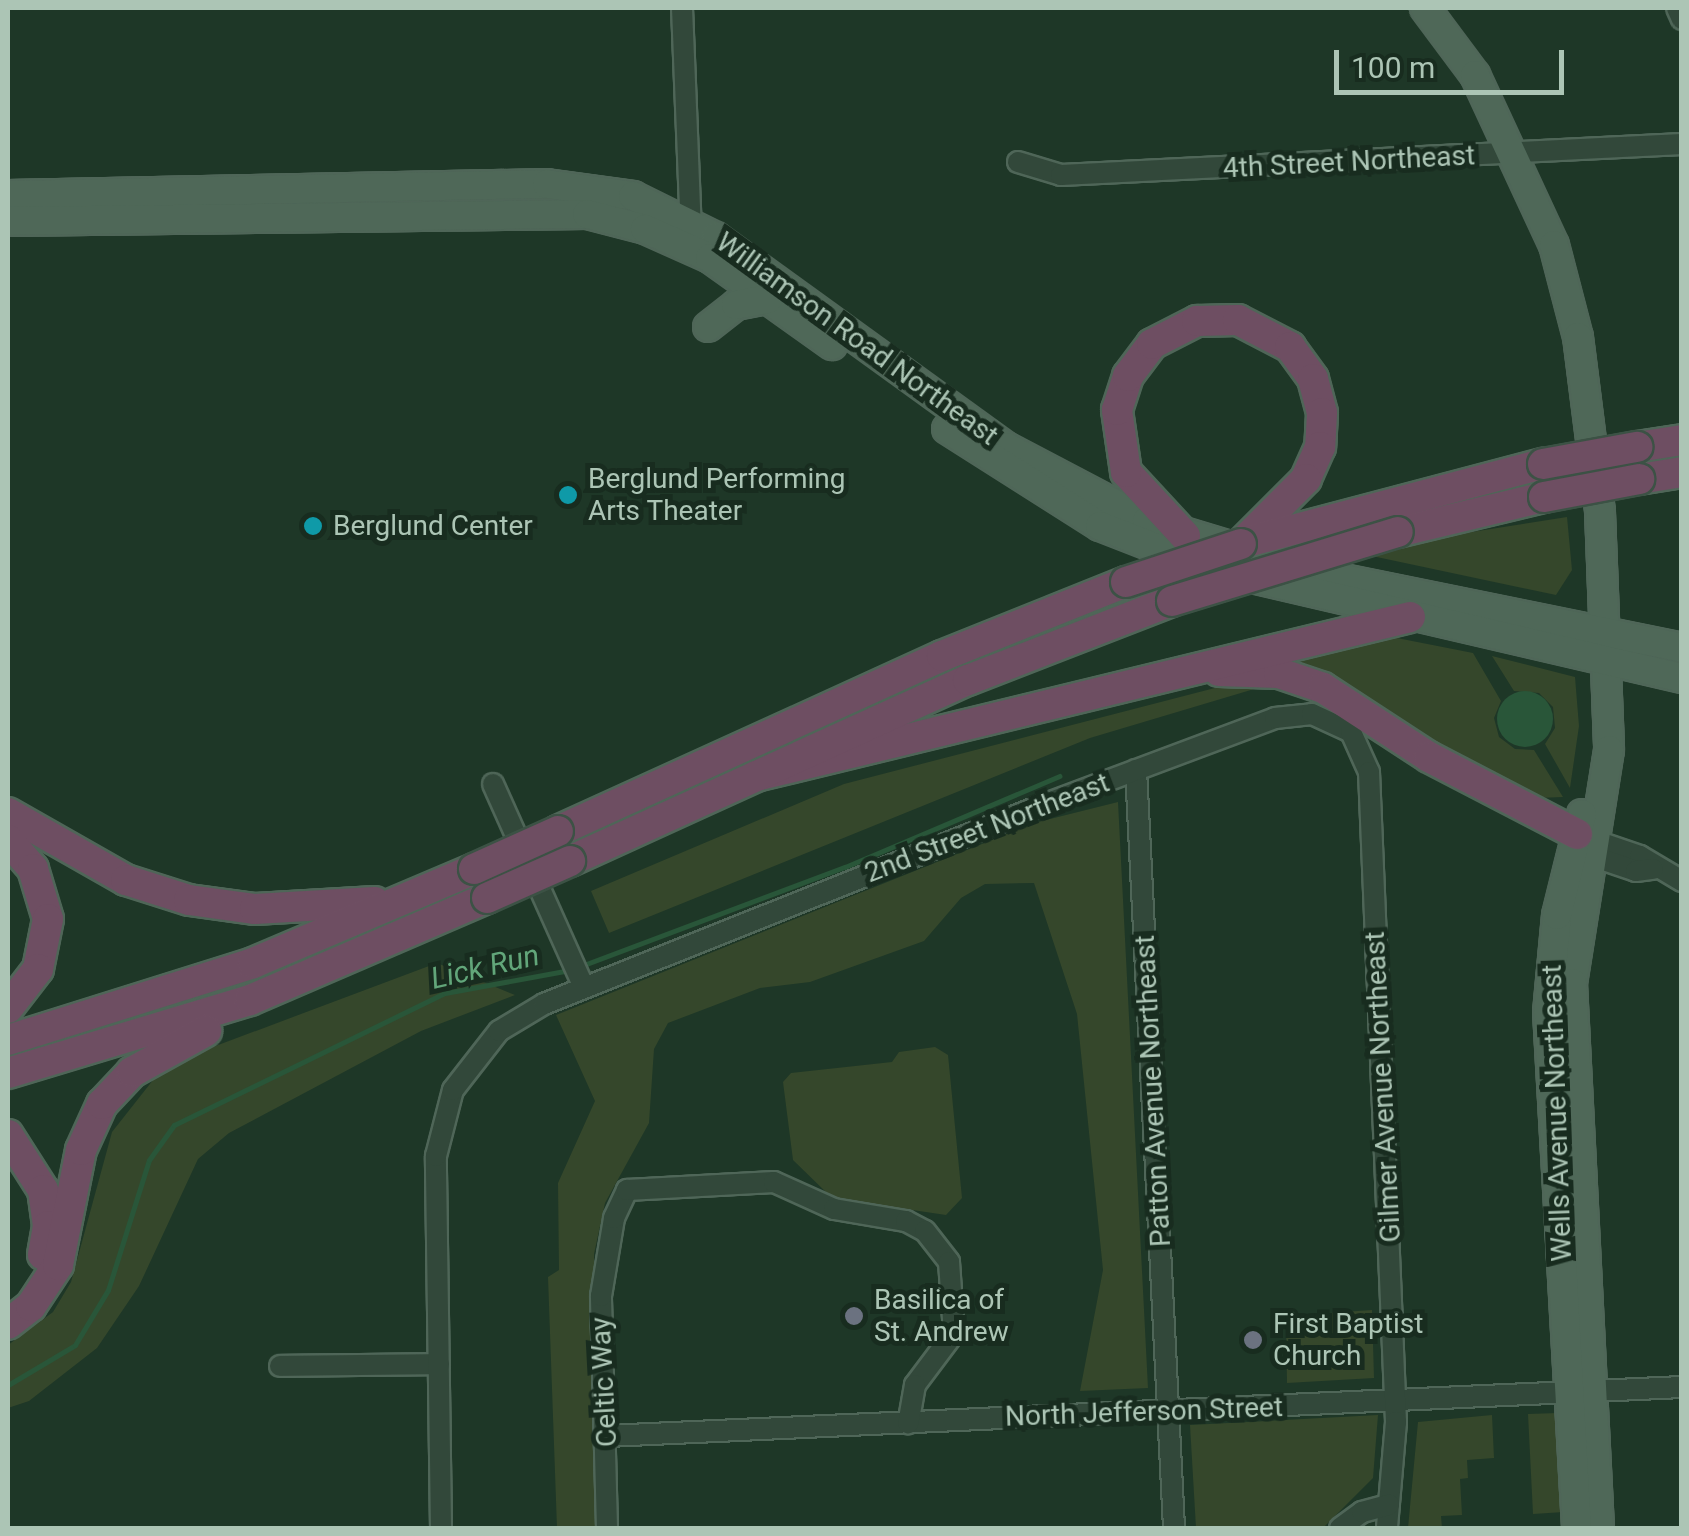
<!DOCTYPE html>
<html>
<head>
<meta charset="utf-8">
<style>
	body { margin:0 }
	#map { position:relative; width:1689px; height:1536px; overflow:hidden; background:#1e3727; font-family:Roboto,sans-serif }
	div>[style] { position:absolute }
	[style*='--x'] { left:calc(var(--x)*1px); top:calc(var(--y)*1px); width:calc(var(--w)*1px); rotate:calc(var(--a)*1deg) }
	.green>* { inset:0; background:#35472b }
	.water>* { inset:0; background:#295639 }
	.round { border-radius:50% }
	.stream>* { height:5px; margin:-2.5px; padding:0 2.5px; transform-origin:2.5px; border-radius:2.5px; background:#295639 }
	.roads { filter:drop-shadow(2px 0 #4f6658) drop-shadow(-2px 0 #4f6658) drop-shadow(0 2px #4f6658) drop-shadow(0 -2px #4f6658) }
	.minor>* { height:20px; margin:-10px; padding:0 10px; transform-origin:10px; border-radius:10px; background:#32483a }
	.major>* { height:28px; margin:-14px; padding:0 14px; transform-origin:14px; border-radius:14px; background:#4f6858 }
	.highway>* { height:30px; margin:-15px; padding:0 15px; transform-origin:15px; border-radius:15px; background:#6e4e62 }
	.bridges { filter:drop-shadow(2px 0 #3c5245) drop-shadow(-2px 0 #3c5245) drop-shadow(0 2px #3c5245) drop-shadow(0 -2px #3c5245) }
	.highway-bridge>* { height:30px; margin:-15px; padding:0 15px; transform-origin:15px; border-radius:15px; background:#6e4e62 }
	.dots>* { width:28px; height:28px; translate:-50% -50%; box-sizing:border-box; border:5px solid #182c1f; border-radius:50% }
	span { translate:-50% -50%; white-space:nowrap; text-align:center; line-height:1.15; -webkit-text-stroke:10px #182c1f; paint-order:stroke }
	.street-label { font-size:28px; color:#acc5b5 }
	.poi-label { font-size:28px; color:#acc5b5 }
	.left { translate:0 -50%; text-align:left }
	.water-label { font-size:30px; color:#62a67a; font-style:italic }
	.frame { position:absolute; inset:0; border:10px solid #acc5b5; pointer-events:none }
	.scale { position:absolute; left:1334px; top:50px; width:230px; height:45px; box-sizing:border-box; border:5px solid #acc5b5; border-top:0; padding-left:12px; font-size:30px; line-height:35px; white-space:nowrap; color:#acc5b5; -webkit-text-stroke:8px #182c1f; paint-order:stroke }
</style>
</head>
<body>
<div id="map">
	<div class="green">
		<i style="clip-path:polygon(1567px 517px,1572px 570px,1556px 595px,1372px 556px,1433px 538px)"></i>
		<i style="clip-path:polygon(1338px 637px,1397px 638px,1473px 653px,1501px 701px,1494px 718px,1499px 737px,1515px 749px,1534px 750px,1563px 797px,1538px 798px,1280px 659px)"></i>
		<i style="clip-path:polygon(1492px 656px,1575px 677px,1579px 726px,1570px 788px,1545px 744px,1555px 728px,1553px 707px,1539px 693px,1514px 691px)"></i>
		<i style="clip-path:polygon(1238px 682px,1271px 684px,1090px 738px,609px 933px,591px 891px,844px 784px)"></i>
		<i style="clip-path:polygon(1118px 802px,1148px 1388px,1080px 1391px,1103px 1270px,1077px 1014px,1034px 883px,985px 884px,961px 898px,924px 941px,810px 982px,760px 988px,668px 1023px,654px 1049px,649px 1123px,605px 1203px,594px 1254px,595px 1528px,557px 1528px,548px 1277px,559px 1270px,558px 1183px,595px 1101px,556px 1015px,1034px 823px)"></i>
		<i style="clip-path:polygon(437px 963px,515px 995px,421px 1031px,229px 1133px,198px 1159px,139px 1286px,97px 1348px,29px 1401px,8px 1408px,8px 1345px,53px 1312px,71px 1282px,112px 1132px,157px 1075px,189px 1056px)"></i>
		<i style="clip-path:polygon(935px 1047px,948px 1055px,962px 1198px,946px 1215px,832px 1198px,793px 1160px,783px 1082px,791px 1073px,892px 1062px,899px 1052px)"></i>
		<i style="clip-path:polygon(1372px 1310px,1374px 1378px,1287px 1383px,1286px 1316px)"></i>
		<i style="clip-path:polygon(1558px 1413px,1564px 1512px,1533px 1514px,1528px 1414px)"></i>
		<i style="clip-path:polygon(1378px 1415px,1373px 1478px,1323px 1528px,1196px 1528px,1190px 1425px)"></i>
		<i style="clip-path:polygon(1492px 1415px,1494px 1458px,1467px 1460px,1468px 1478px,1460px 1479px,1462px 1515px,1441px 1516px,1442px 1528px,1408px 1528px,1418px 1422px)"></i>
	</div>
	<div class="water">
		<i class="round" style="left:1497px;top:691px;width:56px;height:56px"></i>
	</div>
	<div class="stream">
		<i style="--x:581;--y:966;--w:282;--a:-20.6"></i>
		<i style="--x:845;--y:867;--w:233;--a:-23"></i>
		<i style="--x:8;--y:1385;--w:78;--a:-30.8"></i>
		<i style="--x:75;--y:1345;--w:64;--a:-59"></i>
		<i style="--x:108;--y:1290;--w:136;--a:-72.5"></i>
		<i style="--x:149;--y:1160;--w:43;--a:-54.5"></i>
		<i style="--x:174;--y:1125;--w:301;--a:-26"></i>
		<i style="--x:445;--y:993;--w:127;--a:-10.4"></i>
	</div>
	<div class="roads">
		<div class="minor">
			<i style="--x:682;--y:8;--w:228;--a:87.7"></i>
			<i style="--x:1677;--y:8;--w:12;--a:66"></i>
			<i style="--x:1018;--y:162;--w:45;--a:16.8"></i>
			<i style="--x:1061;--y:175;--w:622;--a:-2.86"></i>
			<i style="--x:1136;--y:770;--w:759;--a:87.13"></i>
			<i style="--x:493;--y:784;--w:222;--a:65.9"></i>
			<i style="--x:1584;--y:837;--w:59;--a:18.7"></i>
			<i style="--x:1640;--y:856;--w:49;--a:30.8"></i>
			<i style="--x:1592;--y:856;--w:46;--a:18.8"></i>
			<i style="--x:1636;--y:871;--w:17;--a:-7"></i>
			<i style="--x:280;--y:1366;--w:159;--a:-0.7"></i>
			<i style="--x:607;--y:1436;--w:1076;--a:-2.61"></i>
			<i style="--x:441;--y:1528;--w:372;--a:-90.8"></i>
			<i style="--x:436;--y:1156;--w:68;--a:-75.6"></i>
			<i style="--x:453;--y:1090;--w:75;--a:-52.1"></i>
			<i style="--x:499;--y:1031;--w:52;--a:-31"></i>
			<i style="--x:544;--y:1004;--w:543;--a:-21.74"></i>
			<i style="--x:1048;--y:803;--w:242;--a:-20.5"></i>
			<i style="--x:1275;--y:718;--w:37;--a:-6"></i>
			<i style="--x:1312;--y:714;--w:43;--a:24.8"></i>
			<i style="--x:1351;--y:732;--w:44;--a:65.8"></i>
			<i style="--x:1369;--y:772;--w:651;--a:87.62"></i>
			<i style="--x:1396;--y:1422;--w:106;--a:94.9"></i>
			<i style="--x:607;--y:1528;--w:232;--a:-91.5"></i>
			<i style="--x:601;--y:1296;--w:79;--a:-80.5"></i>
			<i style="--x:614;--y:1218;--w:31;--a:-65"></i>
			<i style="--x:627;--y:1190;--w:147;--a:-3.1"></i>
			<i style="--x:774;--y:1182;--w:66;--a:24.2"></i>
			<i style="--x:834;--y:1209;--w:73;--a:9.5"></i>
			<i style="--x:906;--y:1221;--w:21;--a:28"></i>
			<i style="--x:925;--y:1231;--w:39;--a:52"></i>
			<i style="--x:949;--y:1262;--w:71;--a:86"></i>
			<i style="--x:954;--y:1333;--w:65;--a:126.9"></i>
			<i style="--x:915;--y:1385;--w:39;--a:100"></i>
			<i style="--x:1340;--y:1528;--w:27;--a:-36"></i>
			<i style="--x:1362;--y:1512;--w:28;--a:-15"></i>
		</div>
		<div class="major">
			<i style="--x:1425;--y:8;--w:84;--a:53.3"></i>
			<i style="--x:1475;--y:75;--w:187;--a:65.1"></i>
			<i style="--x:1554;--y:245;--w:95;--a:75.4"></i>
			<i style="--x:1578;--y:337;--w:176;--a:82.8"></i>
			<i style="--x:1600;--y:512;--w:238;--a:87.8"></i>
			<i style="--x:1609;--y:750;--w:236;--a:99"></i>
			<i style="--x:1572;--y:983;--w:546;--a:87.16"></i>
			<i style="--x:8;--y:195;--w:539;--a:-1.17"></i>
			<i style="--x:547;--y:184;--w:87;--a:7.9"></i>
			<i style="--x:633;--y:196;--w:93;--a:26.3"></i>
			<i style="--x:716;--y:237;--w:358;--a:35.9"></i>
			<i style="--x:1006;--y:447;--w:159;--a:27.7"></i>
			<i style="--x:1147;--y:521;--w:190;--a:16.8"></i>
			<i style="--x:1329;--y:576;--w:360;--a:11.5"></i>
			<i style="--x:8;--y:221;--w:579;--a:-0.69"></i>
			<i style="--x:587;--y:214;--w:60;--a:14.5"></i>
			<i style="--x:645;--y:229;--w:71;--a:24"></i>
			<i style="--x:710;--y:258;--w:150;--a:35.5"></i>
			<i style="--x:708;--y:327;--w:36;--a:-38"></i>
			<i style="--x:736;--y:305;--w:33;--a:-11"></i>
			<i style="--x:947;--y:429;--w:181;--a:32.4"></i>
			<i style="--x:1100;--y:526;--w:113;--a:21.3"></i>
			<i style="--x:1205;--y:567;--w:490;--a:13.1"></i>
			<i style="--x:1577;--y:1528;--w:517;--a:-93.22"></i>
			<i style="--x:1548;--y:1012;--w:97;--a:-84.7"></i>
			<i style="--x:1557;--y:915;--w:104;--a:-76.1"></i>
		</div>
		<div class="highway">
			<i style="--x:1637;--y:447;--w:46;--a:-8.8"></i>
			<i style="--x:1639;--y:479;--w:44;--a:-9.2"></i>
			<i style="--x:1398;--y:532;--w:150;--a:-13.5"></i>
			<i style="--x:1185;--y:536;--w:87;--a:-132.7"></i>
			<i style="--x:1126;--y:472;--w:63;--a:-98.3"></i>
			<i style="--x:1117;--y:410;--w:36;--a:-72"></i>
			<i style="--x:1128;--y:376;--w:40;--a:-53"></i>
			<i style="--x:1152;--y:344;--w:51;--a:-27.1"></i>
			<i style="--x:1197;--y:321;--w:41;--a:-1.4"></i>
			<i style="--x:1238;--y:320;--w:59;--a:27.4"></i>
			<i style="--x:1290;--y:347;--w:39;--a:54"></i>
			<i style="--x:1313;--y:379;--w:35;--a:75"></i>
			<i style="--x:1322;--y:413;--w:34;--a:93"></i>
			<i style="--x:1320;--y:447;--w:35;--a:114"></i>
			<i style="--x:1306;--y:479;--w:92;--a:135"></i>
			<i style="--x:1251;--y:541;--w:302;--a:-14.8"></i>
			<i style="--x:1219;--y:671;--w:60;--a:1.9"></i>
			<i style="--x:1279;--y:673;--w:46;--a:18.8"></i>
			<i style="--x:1323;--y:688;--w:126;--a:33.1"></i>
			<i style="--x:1429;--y:757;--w:167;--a:27.5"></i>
			<i style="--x:756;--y:776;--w:673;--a:-13.66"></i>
			<i style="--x:8;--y:813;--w:136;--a:29.6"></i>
			<i style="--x:126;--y:880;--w:66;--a:17.6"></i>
			<i style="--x:189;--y:900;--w:67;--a:7.8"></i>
			<i style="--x:255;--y:909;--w:120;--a:-3.3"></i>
			<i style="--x:558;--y:831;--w:422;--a:-24.5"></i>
			<i style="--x:942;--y:656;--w:198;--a:-21.9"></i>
			<i style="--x:8;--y:840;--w:38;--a:49"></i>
			<i style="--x:33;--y:869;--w:52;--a:73.3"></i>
			<i style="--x:48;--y:919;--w:51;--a:101.3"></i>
			<i style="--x:38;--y:969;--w:49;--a:127.6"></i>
			<i style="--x:570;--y:861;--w:437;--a:-24.5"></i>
			<i style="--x:968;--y:680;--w:219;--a:-21.2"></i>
			<i style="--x:8;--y:1040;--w:257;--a:-17.4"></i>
			<i style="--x:253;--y:963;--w:240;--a:-23"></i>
			<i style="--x:8;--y:1073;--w:253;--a:-16.8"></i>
			<i style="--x:250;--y:1000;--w:258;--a:-23.3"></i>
			<i style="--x:8;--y:1135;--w:65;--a:57.5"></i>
			<i style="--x:43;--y:1190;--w:36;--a:82"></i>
			<i style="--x:48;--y:1226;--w:29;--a:100"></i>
			<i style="--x:8;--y:1324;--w:29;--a:-38"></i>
			<i style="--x:31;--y:1306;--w:49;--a:-56.6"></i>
			<i style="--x:58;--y:1265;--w:117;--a:-78.7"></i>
			<i style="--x:81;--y:1150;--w:51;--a:-65.5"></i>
			<i style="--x:102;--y:1104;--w:44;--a:-46.8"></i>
			<i style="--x:132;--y:1072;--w:85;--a:-29"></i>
		</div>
	</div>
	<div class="bridges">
		<div class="highway-bridge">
			<i style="--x:1543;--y:464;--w:96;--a:-10.3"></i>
			<i style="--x:1544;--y:497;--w:97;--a:-10.7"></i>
			<i style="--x:1126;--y:582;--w:121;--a:-18.3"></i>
			<i style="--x:1172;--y:601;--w:236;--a:-17"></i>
			<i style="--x:474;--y:869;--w:92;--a:-24.3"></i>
			<i style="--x:487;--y:898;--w:91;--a:-24"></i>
		</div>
	</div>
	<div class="dots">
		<i style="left:568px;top:495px;background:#0f9aa8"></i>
		<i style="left:313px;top:526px;background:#0f9aa8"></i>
		<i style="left:854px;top:1316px;background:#6b7280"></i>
		<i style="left:1253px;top:1340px;background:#6b7280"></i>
	</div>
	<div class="street-label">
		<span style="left:1349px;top:162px;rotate:-3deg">4th Street Northeast</span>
		<span style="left:857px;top:339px;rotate:36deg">Williamson Road Northeast</span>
		<span style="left:987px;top:828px;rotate:-21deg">2nd Street Northeast</span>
		<span style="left:1383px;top:1087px;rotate:-93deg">Gilmer Avenue Northeast</span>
		<span style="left:1153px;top:1091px;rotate:-93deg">Patton Avenue Northeast</span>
		<span style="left:1557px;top:1113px;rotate:-92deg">Wells Avenue Northeast</span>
		<span style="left:604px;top:1382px;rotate:-93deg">Celtic Way</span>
		<span style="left:1144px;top:1412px;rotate:-2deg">North Jefferson Street</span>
	</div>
	<div class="poi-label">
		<span class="left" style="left:588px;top:495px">Berglund Performing<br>Arts Theater</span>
		<span class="left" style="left:333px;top:526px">Berglund Center</span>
		<span class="left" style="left:874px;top:1316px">Basilica of<br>St. Andrew</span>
		<span class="left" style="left:1273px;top:1340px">First Baptist<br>Church</span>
	</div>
	<div class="water-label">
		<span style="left:485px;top:967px;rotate:-13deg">Lick Run</span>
	</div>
	<div class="frame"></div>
	<div class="scale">100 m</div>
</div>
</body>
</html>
